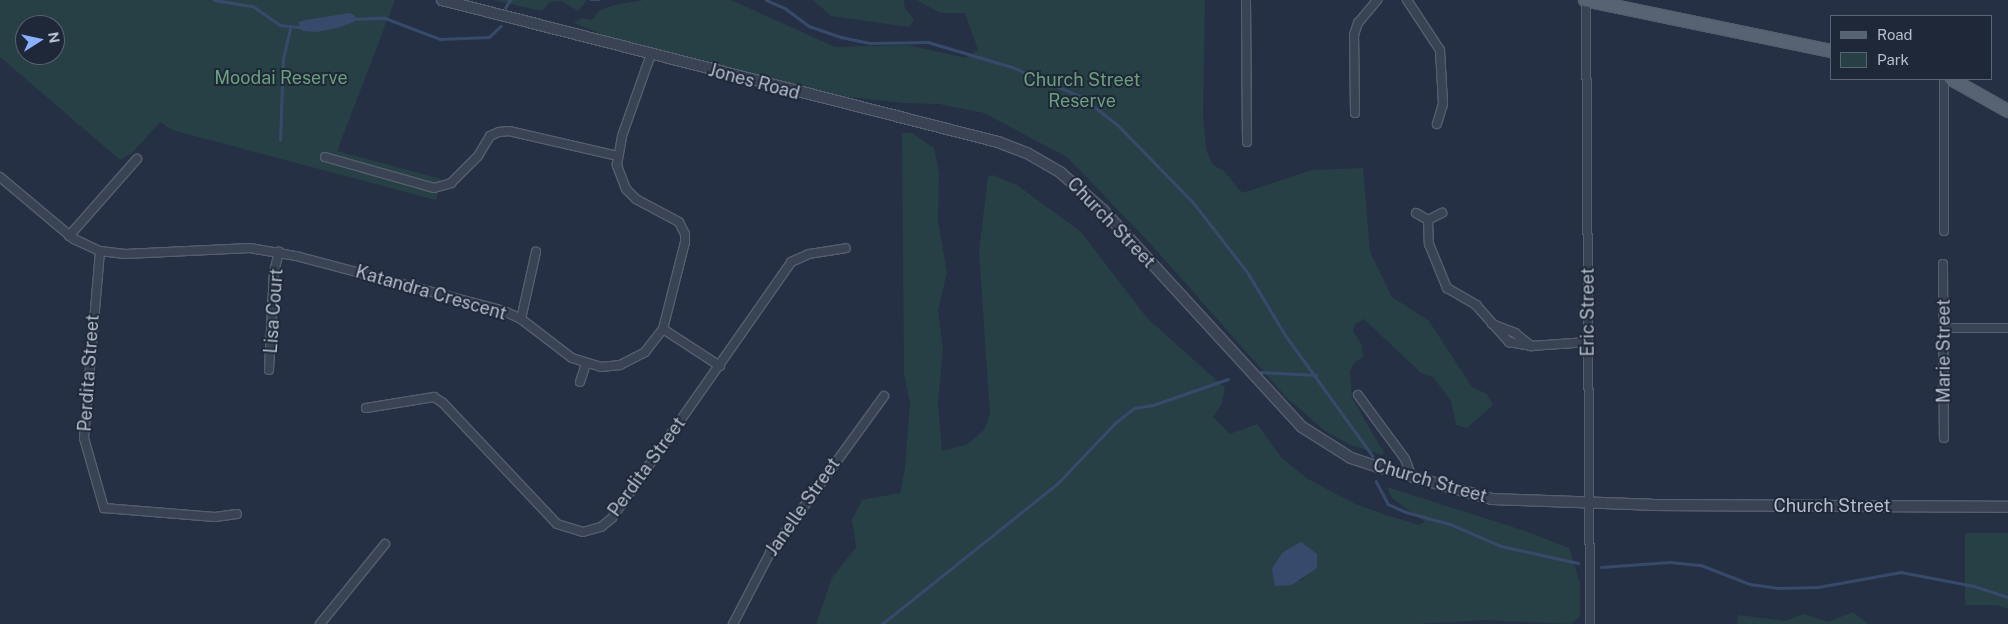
<!DOCTYPE html>
<html>
<head>
<meta charset="utf-8">
<style>
	body { margin:0 }
	#map { position:relative; width:2008px; height:624px; overflow:hidden; background:#253044; font-family:"Public Sans",sans-serif }
	div>[style] { position:absolute }
	[style*='--x'] { left:calc(var(--x)*1px); top:calc(var(--y)*1px); width:calc(var(--w)*1px); rotate:calc(var(--a)*1deg) }
	.green>* { inset:0; background:#274045 }
	.water>* { inset:0; background:#374a6c }
	.stream>* { height:2.5px; margin:-1.25px; padding:0 1.25px; transform-origin:1.25px; border-radius:1.25px; background:#374a6c }
	.roads { filter:drop-shadow(1px 0 #555e6e) drop-shadow(-1px 0 #555e6e) drop-shadow(0 1px #555e6e) drop-shadow(0 -1px #555e6e) }
	.minor>* { height:8px; margin:-4px; padding:0 4px; transform-origin:4px; border-radius:4px; background:#394354 }
	.tertiary>* { height:10px; margin:-5px; padding:0 5px; transform-origin:5px; border-radius:5px; background:#394354 }
	.primary>* { height:12px; margin:-6px; padding:0 6px; transform-origin:6px; border-radius:6px; background:#576273 }
	span { translate:-50% -50%; white-space:nowrap; text-align:center; line-height:1.15; -webkit-text-stroke:4px #1e2839; paint-order:stroke }
	.park-label { font-size:18px; color:#6ca07a }
	.street-label { font-size:18px; color:#b7becd }
	.legend { position:absolute; left:1830px; top:15px; width:162px; height:65px; box-sizing:border-box; background:#1e2839; border:1px solid #5b6474; margin:0; padding:6px 9px; list-style:none; font-size:15px; color:#b7becd }
	.legend li { display:flex; align-items:center; gap:10px; height:25px }
	.legend b { width:25px; border:1px solid #5b6474 }
	.north { position:absolute; left:15px; top:15px; width:50px; height:50px; box-sizing:border-box; background:#1e2839; border:1px solid #5b6474; border-radius:50%; rotate:80deg; font-size:14px; font-weight:700; line-height:20px; text-align:center; color:#b7becd }
	.north::after { content:''; display:block; margin:auto; width:18px; height:22px; background:#8ab1ff; clip-path:polygon(50% 0,100% 100%,50% 72%,0 100%) }
</style>
</head>
<body>
<div id="map">
	<div class="green">
		<i style="clip-path:polygon(evenodd,0 0,395px 0,337px 151px,441px 179px,436px 200px,172px 130px,160px 122px,132px 153px,120px 160px,0 57px,0 0,25px 25px,55px 25px,55px 55px,25px 55px,25px 25px)"></i>
		<i style="clip-path:polygon(493px 0,587px 0,578px 11px,562px 1px,550px 2px,542px 11px)"></i>
		<i style="clip-path:polygon(644px 0,731px 0,835px 47px,908px 45px,966px 58px,978px 50px,965px 13px,941px 13px,916px 0,1205px 0,1203px 114px,1206px 150px,1213px 165px,1224px 171px,1242px 193px,1312px 170px,1363px 168px,1370px 252px,1392px 297px,1429px 321px,1472px 387px,1487px 394px,1493px 405px,1467px 428px,1456px 425px,1451px 401px,1433px 377px,1421px 373px,1364px 319px,1355px 324px,1353px 331px,1362px 345px,1363px 357px,1355px 362px,1350px 371px,1352px 398px,1384px 453px,1382px 455px,1351px 445px,1325px 431px,1287px 398px,1149px 242px,1067px 157px,984px 113px,939px 104px,902px 103px,841px 96px,603px 35px,574px 23px,582px 18px,592px 20px,599px 11px,614px 5px)"></i>
		<i style="clip-path:polygon(813px 0,904px 0,905px 9px,914px 19px,909px 27px,831px 16px)"></i>
		<i style="clip-path:polygon(evenodd,902px 133px,912px 133px,934px 148px,939px 173px,938px 221px,947px 273px,938px 310px,943px 350px,938px 403px,942px 451px,968px 444px,984px 430px,990px 414px,979px 251px,988px 177px,993px 175px,1017px 185px,1081px 232px,1147px 318px,1225px 388px,1222px 403px,1213px 417px,1230px 434px,1257px 424px,1281px 457px,1306px 478px,1355px 504px,1389px 516px,1419px 525px,1425px 522px,1392px 498px,1387px 487px,1528px 532px,1569px 548px,1580px 583px,1580px 616px,1571px 624px,1485px 620px,1417px 624px,816px 624px,832px 578px,856px 547px,852px 520px,862px 500px,900px 493px,905px 469px,910px 402px,904px 374px,902px 133px,1283px 552px,1313px 569px,1302px 580px,1280px 586px,1272px 569px,1283px 552px)"></i>
		<i style="clip-path:polygon(1965px 533px,2008px 533px,2008px 609px,1997px 605px,1965px 605px)"></i>
		<i style="clip-path:polygon(1853px 612px,1868px 624px,1737px 624px,1738px 615px,1785px 621px,1804px 614px,1828px 622px)"></i>
	</div>
	<div class="water">
		<i style="clip-path:polygon(350px 13px,355px 16px,354px 22px,337px 28px,316px 32px,303px 31px,299px 27px,299px 22px,305px 20px)"></i>
		<i style="clip-path:polygon(1301px 542px,1317px 554px,1317px 568px,1292px 585px,1275px 586px,1272px 569px,1274px 565px,1283px 552px)"></i>
	</div>
	<div class="stream">
		<i style="--x:214;--y:0;--w:39;--a:9"></i>
		<i style="--x:253;--y:6;--w:33;--a:35"></i>
		<i style="--x:280;--y:25;--w:20;--a:6"></i>
		<i style="--x:591;--y:0;--w:8;--a:0"></i>
		<i style="--x:766;--y:0;--w:21;--a:23"></i>
		<i style="--x:785;--y:8;--w:30;--a:37"></i>
		<i style="--x:809;--y:26;--w:34;--a:19"></i>
		<i style="--x:841;--y:37;--w:30;--a:12"></i>
		<i style="--x:870;--y:43;--w:58;--a:-1"></i>
		<i style="--x:928;--y:42;--w:88;--a:16.6"></i>
		<i style="--x:1012;--y:67;--w:76;--a:23.2"></i>
		<i style="--x:1082;--y:97;--w:46;--a:37.9"></i>
		<i style="--x:1118;--y:125;--w:107;--a:45.8"></i>
		<i style="--x:1193;--y:202;--w:90;--a:52.2"></i>
		<i style="--x:1248;--y:273;--w:74;--a:58.9"></i>
		<i style="--x:1286;--y:336;--w:148;--a:54.1"></i>
		<i style="--x:505;--y:8;--w:9;--a:-58"></i>
		<i style="--x:352;--y:19;--w:33;--a:-2"></i>
		<i style="--x:385;--y:18;--w:59;--a:20.9"></i>
		<i style="--x:440;--y:39;--w:49;--a:-2.3"></i>
		<i style="--x:489;--y:37;--w:16;--a:-43"></i>
		<i style="--x:280;--y:140;--w:81;--a:-87.9"></i>
		<i style="--x:283;--y:59;--w:32;--a:-77"></i>
		<i style="--x:1260;--y:372;--w:56;--a:3.1"></i>
		<i style="--x:1376;--y:481;--w:26;--a:62"></i>
		<i style="--x:1388;--y:504;--w:20;--a:24"></i>
		<i style="--x:1406;--y:512;--w:46;--a:15.3"></i>
		<i style="--x:1450;--y:524;--w:56;--a:23.3"></i>
		<i style="--x:1501;--y:546;--w:79;--a:12.4"></i>
		<i style="--x:1601;--y:567;--w:69;--a:-4.1"></i>
		<i style="--x:1670;--y:562;--w:31;--a:6"></i>
		<i style="--x:1701;--y:565;--w:53;--a:21.2"></i>
		<i style="--x:1750;--y:584;--w:28;--a:8"></i>
		<i style="--x:1778;--y:588;--w:40;--a:-1.4"></i>
		<i style="--x:1818;--y:587;--w:84;--a:-10.2"></i>
		<i style="--x:1901;--y:572;--w:74;--a:10.9"></i>
		<i style="--x:1974;--y:586;--w:36;--a:18"></i>
		<i style="--x:882;--y:624;--w:224;--a:-38.7"></i>
		<i style="--x:1057;--y:484;--w:84;--a:-46.4"></i>
		<i style="--x:1115;--y:423;--w:24;--a:-38"></i>
		<i style="--x:1134;--y:408;--w:19;--a:-9"></i>
		<i style="--x:1153;--y:405;--w:79;--a:-19.1"></i>
	</div>
	<div class="roads">
		<div class="minor">
			<i style="--x:1246;--y:0;--w:142;--a:89.6"></i>
			<i style="--x:1407;--y:0;--w:60;--a:56.6"></i>
			<i style="--x:1440;--y:50;--w:54;--a:86.8"></i>
			<i style="--x:1443;--y:104;--w:21;--a:107"></i>
			<i style="--x:1586;--y:0;--w:624;--a:89.63"></i>
			<i style="--x:1944;--y:79;--w:152;--a:90"></i>
			<i style="--x:1355;--y:113;--w:78;--a:-90.7"></i>
			<i style="--x:1354;--y:35;--w:13;--a:-72"></i>
			<i style="--x:1358;--y:23;--w:30;--a:-50"></i>
			<i style="--x:325;--y:157;--w:113;--a:15.9"></i>
			<i style="--x:434;--y:188;--w:18;--a:-16"></i>
			<i style="--x:451;--y:183;--w:38;--a:-45"></i>
			<i style="--x:478;--y:156;--w:23;--a:-59"></i>
			<i style="--x:490;--y:136;--w:10;--a:-24"></i>
			<i style="--x:499;--y:132;--w:10;--a:-6"></i>
			<i style="--x:509;--y:131;--w:111;--a:13"></i>
			<i style="--x:0;--y:177;--w:97;--a:40"></i>
			<i style="--x:74;--y:239;--w:29;--a:25"></i>
			<i style="--x:100;--y:251;--w:25;--a:7"></i>
			<i style="--x:125;--y:254;--w:125;--a:-2.7"></i>
			<i style="--x:250;--y:248;--w:47;--a:9.9"></i>
			<i style="--x:296;--y:256;--w:215;--a:14.8"></i>
			<i style="--x:504;--y:311;--w:19;--a:25"></i>
			<i style="--x:521;--y:319;--w:64;--a:37.4"></i>
			<i style="--x:572;--y:358;--w:30;--a:17"></i>
			<i style="--x:601;--y:367;--w:19;--a:-6"></i>
			<i style="--x:620;--y:365;--w:28;--a:-27"></i>
			<i style="--x:645;--y:352;--w:29;--a:-52"></i>
			<i style="--x:663;--y:329;--w:90;--a:-75.8"></i>
			<i style="--x:685;--y:242;--w:8;--a:-90"></i>
			<i style="--x:685;--y:234;--w:13;--a:-117"></i>
			<i style="--x:679;--y:222;--w:49;--a:-151.9"></i>
			<i style="--x:636;--y:199;--w:14;--a:-135"></i>
			<i style="--x:626;--y:189;--w:26;--a:-111"></i>
			<i style="--x:617;--y:165;--w:29;--a:-80"></i>
			<i style="--x:622;--y:136;--w:87;--a:-70.5"></i>
			<i style="--x:1416;--y:213;--w:14;--a:30"></i>
			<i style="--x:1428;--y:220;--w:16;--a:-27"></i>
			<i style="--x:1428;--y:220;--w:24;--a:88"></i>
			<i style="--x:1429;--y:244;--w:48;--a:67.8"></i>
			<i style="--x:1447;--y:288;--w:34;--a:30"></i>
			<i style="--x:1476;--y:305;--w:50;--a:48.3"></i>
			<i style="--x:1509;--y:342;--w:22;--a:10"></i>
			<i style="--x:1531;--y:346;--w:57;--a:-4"></i>
			<i style="--x:69;--y:236;--w:103;--a:-48.6"></i>
			<i style="--x:100;--y:251;--w:188;--a:94.9"></i>
			<i style="--x:84;--y:438;--w:73;--a:74.1"></i>
			<i style="--x:104;--y:508;--w:111;--a:4.6"></i>
			<i style="--x:215;--y:517;--w:22;--a:-8"></i>
			<i style="--x:1943;--y:264;--w:174;--a:89.7"></i>
			<i style="--x:521;--y:319;--w:69;--a:-77.4"></i>
			<i style="--x:1492;--y:324;--w:25;--a:21"></i>
			<i style="--x:1515;--y:333;--w:21;--a:39"></i>
			<i style="--x:1944;--y:328;--w:64;--a:0"></i>
			<i style="--x:663;--y:329;--w:68;--a:33"></i>
			<i style="--x:269;--y:370;--w:98;--a:-87.1"></i>
			<i style="--x:274;--y:272;--w:21;--a:-76"></i>
			<i style="--x:580;--y:382;--w:19;--a:-72"></i>
			<i style="--x:1358;--y:395;--w:79;--a:53.7"></i>
			<i style="--x:1405;--y:459;--w:19;--a:69"></i>
			<i style="--x:366;--y:408;--w:69;--a:-9.2"></i>
			<i style="--x:434;--y:397;--w:11;--a:34"></i>
			<i style="--x:443;--y:403;--w:166;--a:46.7"></i>
			<i style="--x:557;--y:524;--w:27;--a:17"></i>
			<i style="--x:583;--y:532;--w:19;--a:-16"></i>
			<i style="--x:601;--y:527;--w:14;--a:-39"></i>
			<i style="--x:612;--y:518;--w:312;--a:-55"></i>
			<i style="--x:791;--y:262;--w:20;--a:-24"></i>
			<i style="--x:809;--y:254;--w:37;--a:-9"></i>
			<i style="--x:320;--y:624;--w:103;--a:-50.9"></i>
			<i style="--x:733;--y:624;--w:80;--a:-62.5"></i>
			<i style="--x:770;--y:553;--w:194;--a:-54"></i>
		</div>
		<div class="tertiary">
			<i style="--x:442;--y:0;--w:574;--a:14.33"></i>
			<i style="--x:998;--y:142;--w:31;--a:21"></i>
			<i style="--x:1027;--y:153;--w:39;--a:30"></i>
			<i style="--x:1061;--y:173;--w:56;--a:41.4"></i>
			<i style="--x:1103;--y:210;--w:294;--a:47.5"></i>
			<i style="--x:1302;--y:427;--w:58;--a:32.3"></i>
			<i style="--x:1351;--y:458;--w:28;--a:18"></i>
			<i style="--x:1378;--y:467;--w:118;--a:15.7"></i>
			<i style="--x:1492;--y:499;--w:160;--a:2.1"></i>
			<i style="--x:1652;--y:505;--w:356;--a:0.3"></i>
		</div>
		<div class="primary">
			<i style="--x:1585;--y:0;--w:252;--a:11.7"></i>
			<i style="--x:1951;--y:79;--w:65;--a:29.3"></i>
		</div>
	</div>
	<div class="park-label">
		<span style="left:281px;top:78px">Moodai Reserve</span>
		<span style="left:1082px;top:91px">Church Street<br>Reserve</span>
	</div>
	<div class="street-label">
		<span style="left:754px;top:82px;rotate:15deg">Jones Road</span>
		<span style="left:1111px;top:223px;rotate:46deg">Church Street</span>
		<span style="left:431px;top:293px;rotate:16deg">Katandra Crescent</span>
		<span style="left:274px;top:311px;rotate:-86deg">Lisa Court</span>
		<span style="left:1588px;top:312px;rotate:-90deg">Eric Street</span>
		<span style="left:1944px;top:351px;rotate:-90deg">Marie Street</span>
		<span style="left:89px;top:373px;rotate:-86deg">Perdita Street</span>
		<span style="left:647px;top:467px;rotate:-54deg">Perdita Street</span>
		<span style="left:1430px;top:481px;rotate:16deg">Church Street</span>
		<span style="left:1832px;top:506px">Church Street</span>
		<span style="left:803px;top:507px;rotate:-55deg">Janelle Street</span>
	</div>
	<ul class="legend">
	<li><b style="height:6px;background:#576273"></b>Road</li>
	<li><b style="height:14px;background:#274045"></b>Park</li>
	</ul>
	<div class="north">N</div>
</div>
</body>
</html>
